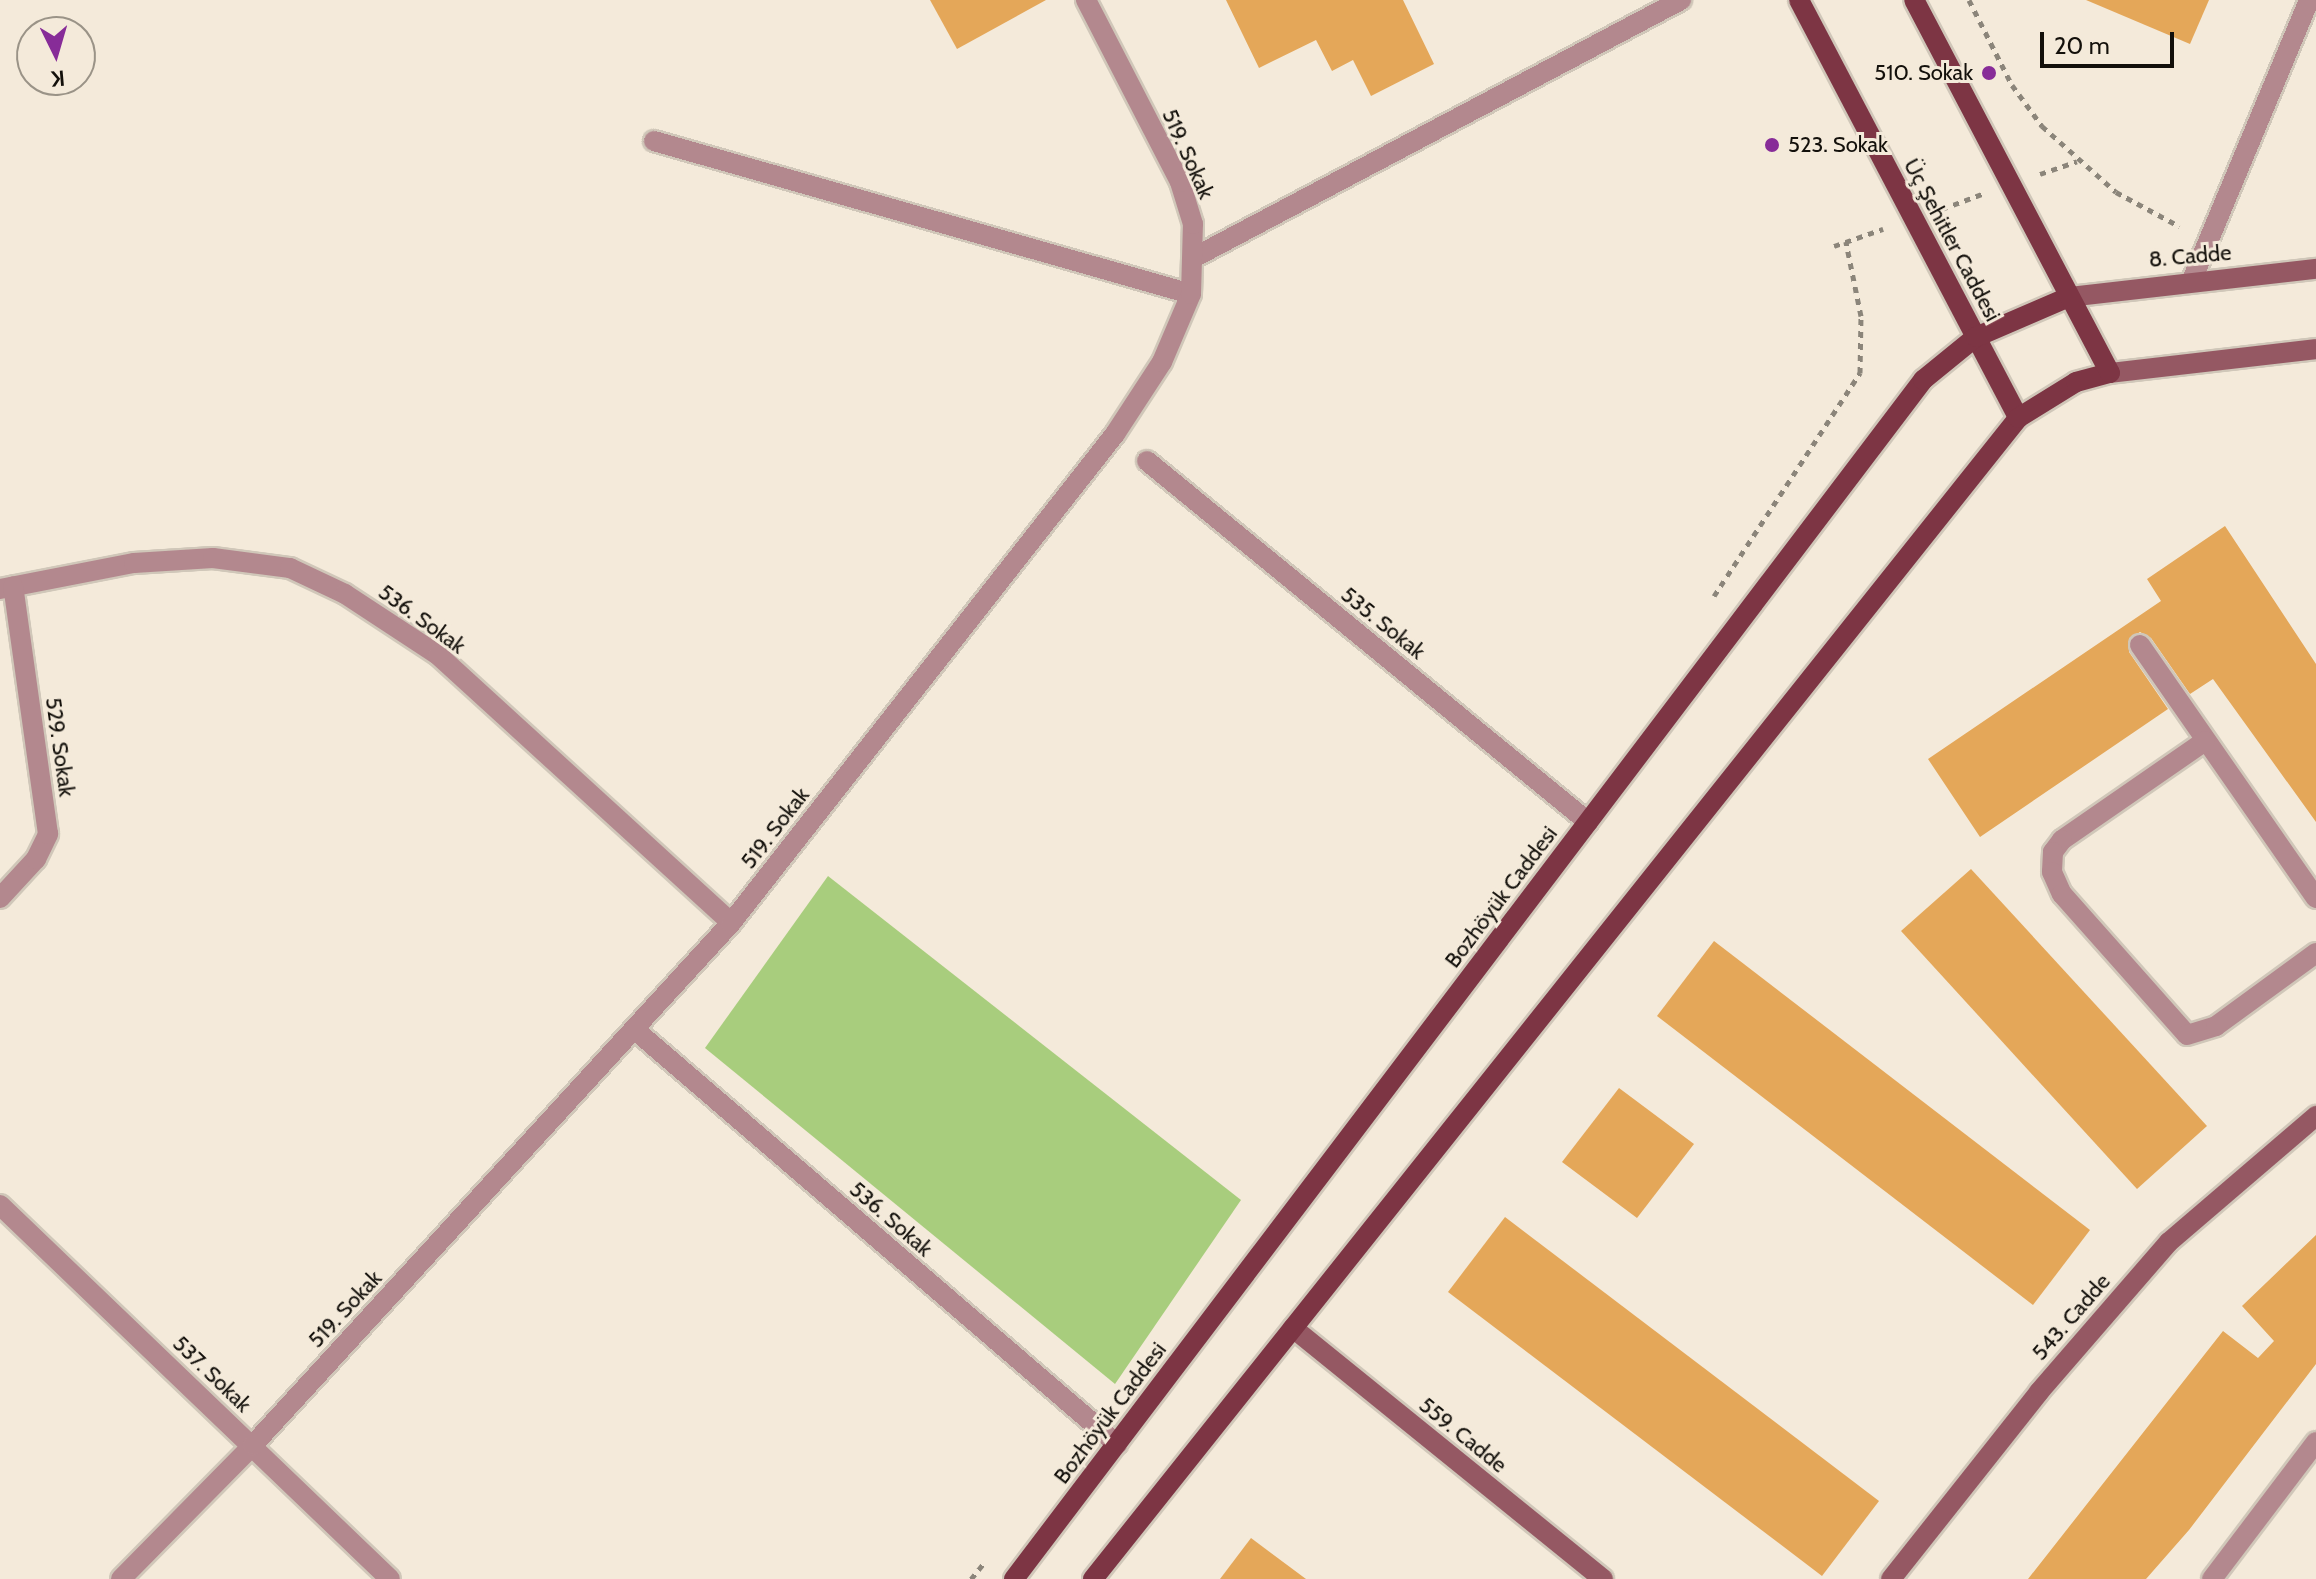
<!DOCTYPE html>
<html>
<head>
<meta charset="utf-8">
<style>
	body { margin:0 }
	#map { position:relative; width:2316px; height:1579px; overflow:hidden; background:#f4eada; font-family:Cabin,sans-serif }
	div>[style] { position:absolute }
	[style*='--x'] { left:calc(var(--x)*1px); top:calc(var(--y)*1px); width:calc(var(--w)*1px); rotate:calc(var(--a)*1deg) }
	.green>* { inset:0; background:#a8cd7d }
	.building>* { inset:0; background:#e4a759 }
	.path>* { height:5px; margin-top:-2.5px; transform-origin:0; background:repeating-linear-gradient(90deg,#8b857a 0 6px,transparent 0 12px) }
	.roads { filter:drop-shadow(2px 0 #d0c7b9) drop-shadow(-2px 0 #d0c7b9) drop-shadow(0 2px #d0c7b9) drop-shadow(0 -2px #d0c7b9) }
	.lane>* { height:20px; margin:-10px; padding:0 10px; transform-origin:10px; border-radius:10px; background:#b3888e }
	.street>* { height:20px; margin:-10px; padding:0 10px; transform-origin:10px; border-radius:10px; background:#b3888e }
	.secondary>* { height:20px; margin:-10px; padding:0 10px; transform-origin:10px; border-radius:10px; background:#955863 }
	.primary>* { height:20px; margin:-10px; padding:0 10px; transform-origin:10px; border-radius:10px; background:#7d3544 }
	.dots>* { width:22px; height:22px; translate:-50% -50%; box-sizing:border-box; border:4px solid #f4eada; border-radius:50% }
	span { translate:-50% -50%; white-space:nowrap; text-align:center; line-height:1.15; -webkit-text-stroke:6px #f4eada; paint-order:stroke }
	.poi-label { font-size:22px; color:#13100b }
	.right { translate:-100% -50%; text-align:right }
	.left { translate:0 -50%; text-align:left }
	.street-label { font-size:22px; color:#13100b }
	.north { position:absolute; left:16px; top:16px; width:80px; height:80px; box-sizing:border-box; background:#f4eada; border:2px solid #9a9387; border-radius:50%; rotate:175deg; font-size:22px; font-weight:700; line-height:32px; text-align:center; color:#13100b }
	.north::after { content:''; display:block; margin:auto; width:28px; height:36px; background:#872c98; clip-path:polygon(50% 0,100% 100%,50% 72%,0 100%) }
	.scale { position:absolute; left:2040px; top:32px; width:134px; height:36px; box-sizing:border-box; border:4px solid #13100b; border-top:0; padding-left:10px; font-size:24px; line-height:28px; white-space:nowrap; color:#13100b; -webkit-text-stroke:6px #f4eada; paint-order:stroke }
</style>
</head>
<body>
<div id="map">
	<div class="green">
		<i style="clip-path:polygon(828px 876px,1241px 1200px,1115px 1384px,705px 1048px)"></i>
	</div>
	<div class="building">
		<i style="clip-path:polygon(930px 0,1046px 0,957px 49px)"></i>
		<i style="clip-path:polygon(1226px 0,1403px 0,1434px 64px,1371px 96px,1353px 60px,1332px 71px,1316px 40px,1259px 68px)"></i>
		<i style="clip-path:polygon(2086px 0,2209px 0,2190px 44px)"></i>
		<i style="clip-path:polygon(2225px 526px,2316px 664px,2316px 822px,2213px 679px,2190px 694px,2151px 638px,2140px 632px,2129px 639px,2129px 652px,2168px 709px,1980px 837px,1928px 759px,2161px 601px,2147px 579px)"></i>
		<i style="clip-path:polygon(1971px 869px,2207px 1126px,2137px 1189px,1901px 931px)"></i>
		<i style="clip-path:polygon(1714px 941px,2090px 1230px,2033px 1305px,1657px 1016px)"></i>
		<i style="clip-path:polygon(1619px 1088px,1694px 1144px,1637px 1218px,1562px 1162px)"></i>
		<i style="clip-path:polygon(1505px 1217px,1879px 1501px,1822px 1576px,1448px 1292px)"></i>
		<i style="clip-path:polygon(2316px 1235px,2316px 1364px,2189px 1530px,2146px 1579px,2028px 1579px,2223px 1331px,2258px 1358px,2274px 1341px,2242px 1306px)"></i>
		<i style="clip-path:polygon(1251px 1538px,1306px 1579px,1220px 1579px)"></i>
	</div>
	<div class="path">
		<i style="--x:1969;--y:0;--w:95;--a:63.2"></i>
		<i style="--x:2012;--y:85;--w:51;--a:53.8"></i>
		<i style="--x:2042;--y:126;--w:99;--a:41.7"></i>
		<i style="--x:2116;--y:192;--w:72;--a:28.4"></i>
		<i style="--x:2040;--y:174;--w:39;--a:-19"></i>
		<i style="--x:1942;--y:209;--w:43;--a:-20.6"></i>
		<i style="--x:1834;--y:246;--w:52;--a:-19.1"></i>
		<i style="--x:1714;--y:596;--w:267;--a:-56.8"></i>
		<i style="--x:1860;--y:373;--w:57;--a:-89"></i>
		<i style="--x:1861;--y:316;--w:76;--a:-101.5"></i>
		<i style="--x:971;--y:1579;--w:19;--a:-51"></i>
	</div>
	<div class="roads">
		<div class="lane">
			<i style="--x:2140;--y:645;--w:308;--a:55.2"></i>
			<i style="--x:2205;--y:741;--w:174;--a:145.3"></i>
			<i style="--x:2062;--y:840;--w:15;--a:127"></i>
			<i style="--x:2053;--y:852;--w:20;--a:93"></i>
			<i style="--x:2052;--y:872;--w:24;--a:66"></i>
			<i style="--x:2062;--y:894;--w:188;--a:48.4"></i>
			<i style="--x:2187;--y:1035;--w:30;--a:-17"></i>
			<i style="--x:2216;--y:1026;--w:124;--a:-36.1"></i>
		</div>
		<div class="street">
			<i style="--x:654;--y:141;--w:558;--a:15.9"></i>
			<i style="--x:1195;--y:257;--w:550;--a:-27.87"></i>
			<i style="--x:2192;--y:280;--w:303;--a:-67.3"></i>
			<i style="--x:1147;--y:461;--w:570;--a:39.3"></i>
			<i style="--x:0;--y:589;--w:136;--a:-11"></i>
			<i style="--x:134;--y:563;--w:79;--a:-3.6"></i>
			<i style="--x:213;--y:558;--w:78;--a:7.4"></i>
			<i style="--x:290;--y:568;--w:61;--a:25.3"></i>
			<i style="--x:345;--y:594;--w:111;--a:33.3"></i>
			<i style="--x:438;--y:655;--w:397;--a:42.4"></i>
			<i style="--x:0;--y:898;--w:53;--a:-47.3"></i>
			<i style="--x:36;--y:859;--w:28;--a:-64"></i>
			<i style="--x:48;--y:834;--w:250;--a:-98"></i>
			<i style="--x:634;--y:1029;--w:637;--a:40.67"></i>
			<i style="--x:0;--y:1205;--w:540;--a:43.8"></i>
			<i style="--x:121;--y:1579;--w:188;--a:-45.4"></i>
			<i style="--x:253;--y:1445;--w:708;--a:-47.52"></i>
			<i style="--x:731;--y:923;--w:622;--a:-51.86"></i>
			<i style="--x:1115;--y:434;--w:86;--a:-56.9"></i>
			<i style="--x:1162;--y:362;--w:74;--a:-66.9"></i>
			<i style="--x:1191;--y:294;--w:70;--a:-88.4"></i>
			<i style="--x:1193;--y:224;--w:44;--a:-107.2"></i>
			<i style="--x:1180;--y:182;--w:205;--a:-117.3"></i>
			<i style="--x:2212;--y:1579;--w:172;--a:-52.8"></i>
		</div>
		<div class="secondary">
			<i style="--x:2069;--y:297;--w:249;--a:-6.5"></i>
			<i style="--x:2110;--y:373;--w:207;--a:-6.6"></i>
			<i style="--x:1293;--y:1328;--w:399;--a:39"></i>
			<i style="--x:1891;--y:1579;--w:238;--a:-51.6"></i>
			<i style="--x:2039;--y:1392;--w:198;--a:-49.1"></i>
			<i style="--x:2169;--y:1242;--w:194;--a:-40.6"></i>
		</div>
		<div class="primary">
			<i style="--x:1799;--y:0;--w:472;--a:62.3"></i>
			<i style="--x:1014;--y:1579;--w:1505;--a:-52.83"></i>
			<i style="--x:1923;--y:380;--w:68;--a:-39.1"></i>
			<i style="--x:1976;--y:337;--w:101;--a:-23.3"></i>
			<i style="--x:1093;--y:1579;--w:1484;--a:-51.45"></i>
			<i style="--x:2018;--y:418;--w:68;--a:-31.8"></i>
			<i style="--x:2076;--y:382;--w:35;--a:-15"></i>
			<i style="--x:2110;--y:373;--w:421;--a:-117.7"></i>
		</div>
	</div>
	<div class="dots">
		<i style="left:1989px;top:73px;background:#872c98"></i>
		<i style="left:1772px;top:145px;background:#872c98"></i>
	</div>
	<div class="poi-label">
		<span class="right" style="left:1973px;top:73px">510. Sokak</span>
		<span class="left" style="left:1788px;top:145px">523. Sokak</span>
	</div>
	<div class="street-label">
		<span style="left:1188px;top:154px;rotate:66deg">519. Sokak</span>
		<span style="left:1952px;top:240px;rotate:62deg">Üç Şehitler Caddesi</span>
		<span style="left:2190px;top:256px;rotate:-5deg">8. Cadde</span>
		<span style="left:422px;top:619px;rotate:36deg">536. Sokak</span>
		<span style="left:1383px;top:623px;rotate:39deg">535. Sokak</span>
		<span style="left:60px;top:747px;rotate:82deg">529. Sokak</span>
		<span style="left:775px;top:828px;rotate:-52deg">519. Sokak</span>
		<span style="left:1501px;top:897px;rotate:-53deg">Bozhöyük Caddesi</span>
		<span style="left:891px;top:1219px;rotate:41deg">536. Sokak</span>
		<span style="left:345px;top:1309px;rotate:-47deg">519. Sokak</span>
		<span style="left:2071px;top:1317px;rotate:-49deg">543. Cadde</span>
		<span style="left:212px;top:1374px;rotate:44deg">537. Sokak</span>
		<span style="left:1110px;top:1413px;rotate:-53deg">Bozhöyük Caddesi</span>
		<span style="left:1463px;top:1435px;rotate:39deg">559. Cadde</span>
	</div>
	<div class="north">K</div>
	<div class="scale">20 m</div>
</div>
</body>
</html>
